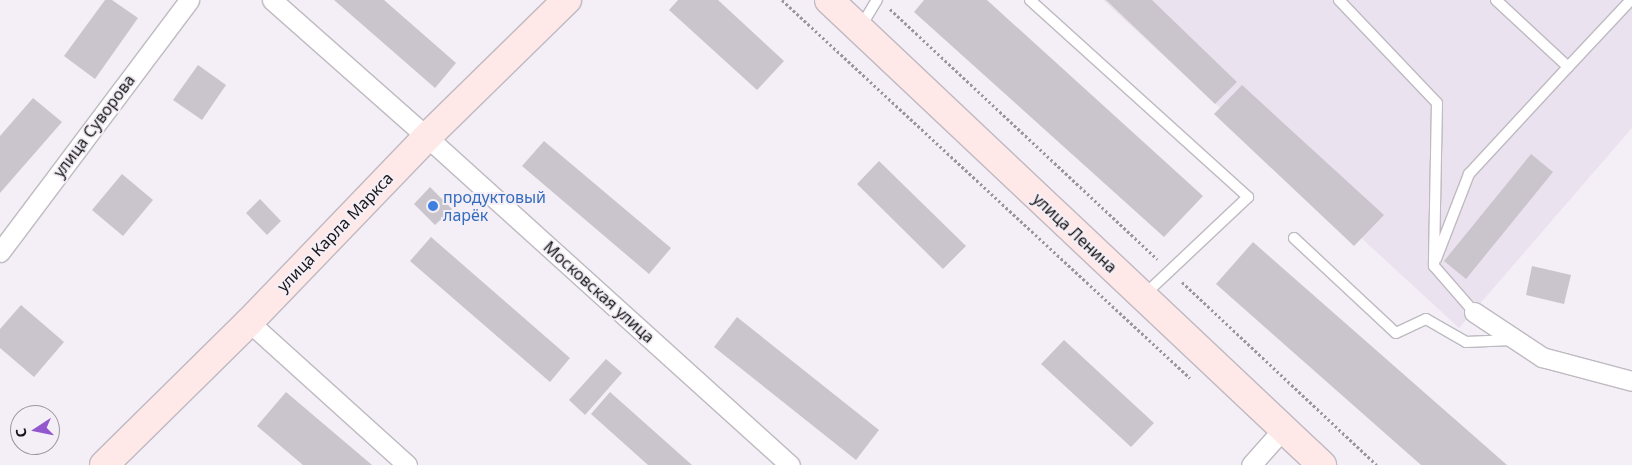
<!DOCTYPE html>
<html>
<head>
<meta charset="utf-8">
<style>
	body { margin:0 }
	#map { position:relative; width:1632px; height:465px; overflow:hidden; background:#f4eff6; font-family:"Noto Sans",sans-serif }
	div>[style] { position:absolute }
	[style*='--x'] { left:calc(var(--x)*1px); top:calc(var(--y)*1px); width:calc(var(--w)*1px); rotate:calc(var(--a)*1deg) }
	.built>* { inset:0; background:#ebe2f0 }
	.building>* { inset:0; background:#cac5cc }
	.path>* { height:3px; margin-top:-1.5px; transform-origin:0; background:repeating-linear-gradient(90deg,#9a969c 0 2.5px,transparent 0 5px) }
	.roads { filter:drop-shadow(1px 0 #bfbac1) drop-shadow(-1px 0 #bfbac1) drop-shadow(0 1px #bfbac1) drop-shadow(0 -1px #bfbac1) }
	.service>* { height:10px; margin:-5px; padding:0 5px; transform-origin:5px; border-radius:5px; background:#fff }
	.minor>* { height:19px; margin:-9.5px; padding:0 9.5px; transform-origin:9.5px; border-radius:9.5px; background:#fff }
	.secondary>* { height:28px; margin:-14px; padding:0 14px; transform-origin:14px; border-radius:14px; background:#ffe8e8 }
	.dots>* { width:14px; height:14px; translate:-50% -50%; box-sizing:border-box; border:2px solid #f4eff6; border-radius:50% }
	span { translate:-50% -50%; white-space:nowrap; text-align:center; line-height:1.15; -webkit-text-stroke:4px #f4eff6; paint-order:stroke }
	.street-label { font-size:16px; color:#171518 }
	.shop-label { font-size:16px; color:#366cbe }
	.left { translate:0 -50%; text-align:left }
	.north { position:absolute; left:10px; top:405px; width:50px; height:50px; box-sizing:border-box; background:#f4eff6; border:1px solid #9c989d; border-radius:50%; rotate:259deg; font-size:14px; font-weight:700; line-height:20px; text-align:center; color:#171518 }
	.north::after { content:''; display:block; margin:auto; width:18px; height:22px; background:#9257ce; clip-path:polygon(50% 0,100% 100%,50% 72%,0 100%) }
</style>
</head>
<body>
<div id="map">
	<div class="built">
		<i style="clip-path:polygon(1103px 0,1632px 0,1632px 128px,1459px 328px)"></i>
	</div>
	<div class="building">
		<i style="clip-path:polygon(105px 0,112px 0,138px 18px,95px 79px,64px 56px)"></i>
		<i style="clip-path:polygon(334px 0,384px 0,456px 63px,435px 88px)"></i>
		<i style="clip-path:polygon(678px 0,718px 0,784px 61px,757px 90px,669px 10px)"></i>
		<i style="clip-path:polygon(924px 0,987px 0,1203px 196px,1164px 237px,914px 12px)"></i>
		<i style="clip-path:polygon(1106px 0,1152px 0,1237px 82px,1215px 104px)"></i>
		<i style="clip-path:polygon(198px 65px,226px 85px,202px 120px,173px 100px)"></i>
		<i style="clip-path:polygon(1242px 85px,1384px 215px,1354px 246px,1214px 114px)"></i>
		<i style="clip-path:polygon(33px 98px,62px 122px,0 193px,0 136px)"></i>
		<i style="clip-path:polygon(544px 141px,671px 248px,649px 274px,522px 166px)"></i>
		<i style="clip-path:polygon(1531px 154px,1553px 172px,1466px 279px,1444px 261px)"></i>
		<i style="clip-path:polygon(879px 161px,966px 246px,943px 269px,857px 184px)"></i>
		<i style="clip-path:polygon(122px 174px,153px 200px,123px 236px,92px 210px)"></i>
		<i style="clip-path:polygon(430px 187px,452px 209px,435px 225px,414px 204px)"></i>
		<i style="clip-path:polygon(260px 199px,281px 221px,267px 235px,246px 213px)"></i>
		<i style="clip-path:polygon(431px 237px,570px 358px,550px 382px,410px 261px)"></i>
		<i style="clip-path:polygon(1253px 242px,1507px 465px,1421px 465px,1216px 284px)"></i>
		<i style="clip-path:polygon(1532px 266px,1571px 275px,1564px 304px,1526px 295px)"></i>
		<i style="clip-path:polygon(21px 305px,64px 342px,34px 377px,0 348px,0 329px)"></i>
		<i style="clip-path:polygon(737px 317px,879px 430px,856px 460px,714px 347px)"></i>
		<i style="clip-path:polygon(1064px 340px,1154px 423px,1131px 447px,1041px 364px)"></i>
		<i style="clip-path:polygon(606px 359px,622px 373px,585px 415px,569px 400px)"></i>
		<i style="clip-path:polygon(286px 392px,372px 465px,303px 465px,257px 426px)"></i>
		<i style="clip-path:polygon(610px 392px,692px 465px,648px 465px,591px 414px)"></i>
	</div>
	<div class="path">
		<i style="--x:782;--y:0;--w:556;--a:42.81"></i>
		<i style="--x:890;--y:9;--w:366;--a:43.1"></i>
		<i style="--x:1182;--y:282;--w:267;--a:43.2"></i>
	</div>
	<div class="roads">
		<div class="service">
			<i style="--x:1030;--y:0;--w:294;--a:42.1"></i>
			<i style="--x:1248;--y:197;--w:143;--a:136.7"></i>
			<i style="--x:1339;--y:0;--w:142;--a:46.4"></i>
			<i style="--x:1437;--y:103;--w:163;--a:91.1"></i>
			<i style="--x:1434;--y:266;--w:61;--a:49"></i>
			<i style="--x:1496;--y:0;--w:98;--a:42.9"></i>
			<i style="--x:1568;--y:67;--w:92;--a:-46.8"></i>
			<i style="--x:860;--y:28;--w:33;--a:-59"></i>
			<i style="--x:1294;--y:238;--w:139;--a:43"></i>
			<i style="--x:1396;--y:333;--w:33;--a:-25"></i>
			<i style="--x:1426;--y:319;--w:46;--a:29.9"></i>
			<i style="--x:1466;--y:342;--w:46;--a:-2.5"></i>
			<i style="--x:1436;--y:259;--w:91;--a:-68.8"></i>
			<i style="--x:1469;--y:174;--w:146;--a:-47.2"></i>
		</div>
		<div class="minor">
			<i style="--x:272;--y:0;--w:207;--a:41.5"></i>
			<i style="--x:427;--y:137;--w:489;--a:42.1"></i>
			<i style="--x:0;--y:252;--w:315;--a:-53.1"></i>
			<i style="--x:1474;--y:312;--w:82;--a:33.5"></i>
			<i style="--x:1542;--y:357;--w:93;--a:14.9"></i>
			<i style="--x:249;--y:322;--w:213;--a:42.1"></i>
			<i style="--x:1251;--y:465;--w:48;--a:-48.4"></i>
		</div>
		<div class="secondary">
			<i style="--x:829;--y:0;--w:678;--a:43.33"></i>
			<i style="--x:104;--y:465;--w:204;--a:-44.6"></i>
			<i style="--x:249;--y:322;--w:257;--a:-46.1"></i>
			<i style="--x:427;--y:137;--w:196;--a:-44.4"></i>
		</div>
	</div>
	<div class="dots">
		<i style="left:433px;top:206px;background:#3f7fe0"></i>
	</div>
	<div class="street-label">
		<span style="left:94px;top:126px;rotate:-53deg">улица Суворова</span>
		<span style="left:335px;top:232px;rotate:-46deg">улица Карла Маркса</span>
		<span style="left:1075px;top:233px;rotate:43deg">улица Ленина</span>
		<span style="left:599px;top:292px;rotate:42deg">Московская улица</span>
	</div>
	<div class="shop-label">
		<span class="left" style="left:443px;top:206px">продуктовый<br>ларёк</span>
	</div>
	<div class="north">С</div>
</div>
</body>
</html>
